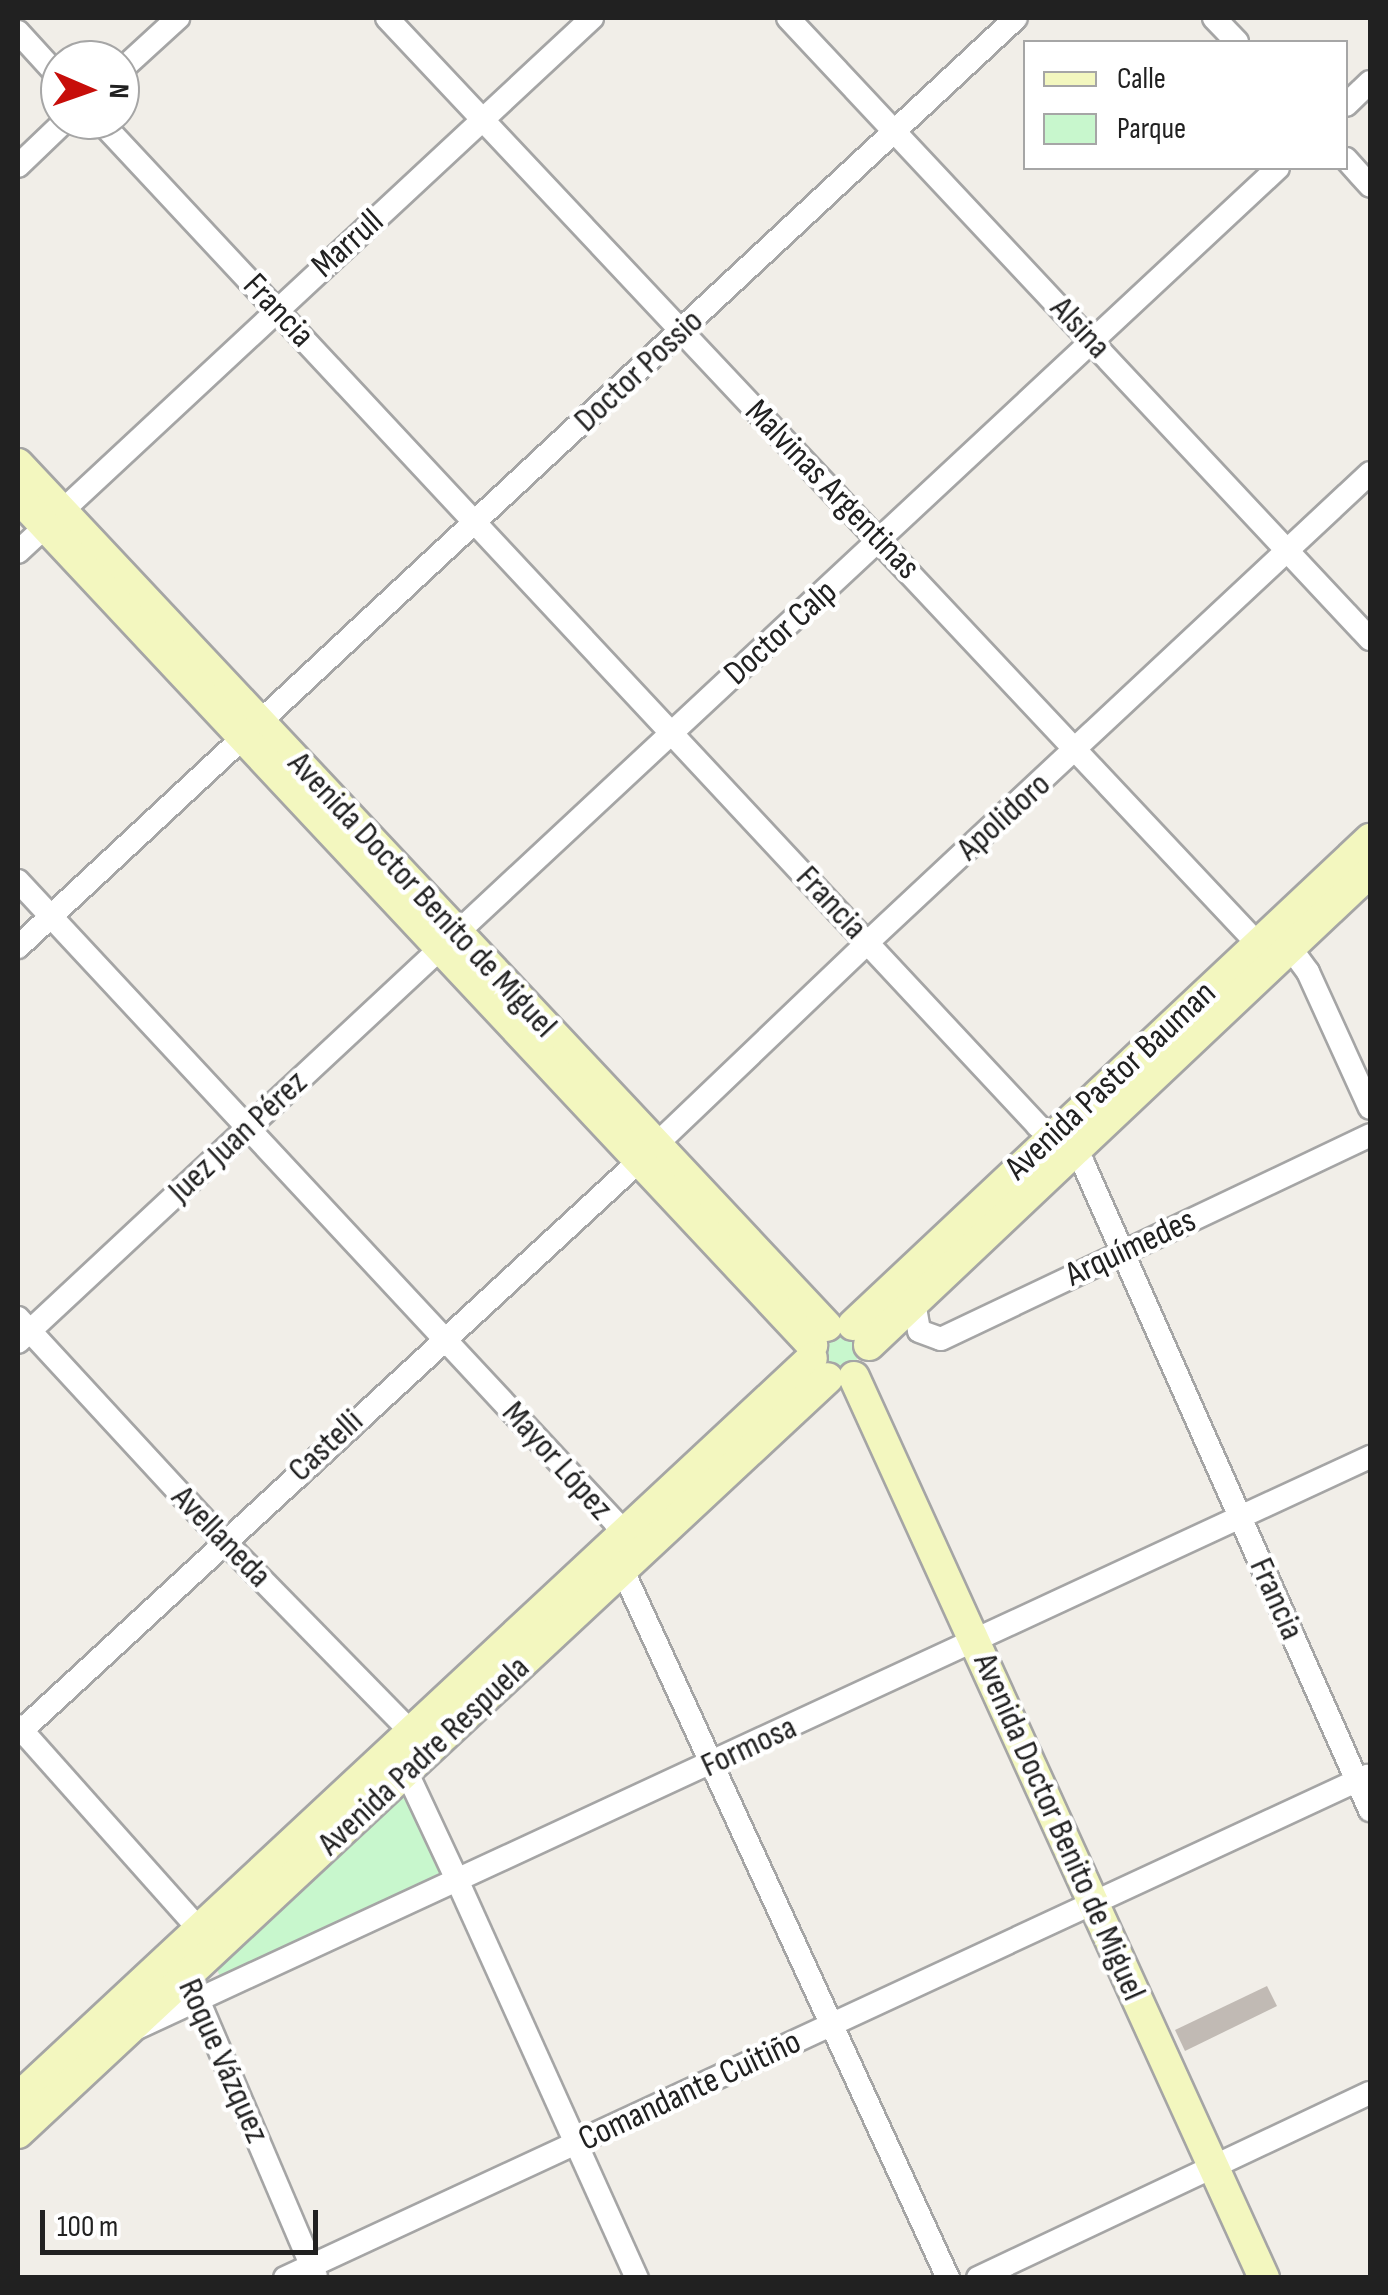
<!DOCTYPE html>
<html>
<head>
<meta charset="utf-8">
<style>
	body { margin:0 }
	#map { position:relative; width:1388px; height:2295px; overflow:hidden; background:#f1eee8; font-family:"Sofia Sans Condensed",sans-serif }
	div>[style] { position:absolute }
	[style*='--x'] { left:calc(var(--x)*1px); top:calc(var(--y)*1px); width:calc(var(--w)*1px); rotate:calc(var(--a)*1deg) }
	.park>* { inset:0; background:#c8f7cd }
	.round { border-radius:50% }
	.building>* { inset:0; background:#c1bab4 }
	.roads { filter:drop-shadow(2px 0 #a5a5a5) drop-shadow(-2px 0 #a5a5a5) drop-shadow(0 2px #a5a5a5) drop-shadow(0 -2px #a5a5a5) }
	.street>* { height:22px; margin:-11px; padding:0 11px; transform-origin:11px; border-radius:11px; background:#fff }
	.secondary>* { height:30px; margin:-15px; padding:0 15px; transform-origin:15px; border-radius:15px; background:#f3f7bf }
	span { translate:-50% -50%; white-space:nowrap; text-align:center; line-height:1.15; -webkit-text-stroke:9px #fff; paint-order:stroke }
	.street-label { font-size:35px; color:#212121 }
	.frame { position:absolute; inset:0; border:20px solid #212121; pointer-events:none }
	.legend { position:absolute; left:1023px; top:40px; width:325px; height:130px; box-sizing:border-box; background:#fff; border:2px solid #a6a6a6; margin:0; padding:12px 18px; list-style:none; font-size:30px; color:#212121 }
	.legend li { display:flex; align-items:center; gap:20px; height:50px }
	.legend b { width:50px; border:2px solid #a6a6a6 }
	.north { position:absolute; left:40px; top:40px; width:100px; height:100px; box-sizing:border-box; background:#fff; border:2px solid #a6a6a6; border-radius:50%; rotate:92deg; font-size:28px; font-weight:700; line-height:40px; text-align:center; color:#212121 }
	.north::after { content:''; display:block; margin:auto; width:35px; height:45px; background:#c70e0a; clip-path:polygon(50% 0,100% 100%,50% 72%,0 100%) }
	.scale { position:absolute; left:40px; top:2210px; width:278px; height:45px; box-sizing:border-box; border:5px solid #212121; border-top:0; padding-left:12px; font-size:30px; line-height:35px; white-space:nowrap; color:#212121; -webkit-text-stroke:8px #fff; paint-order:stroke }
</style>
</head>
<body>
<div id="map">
	<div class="park">
		<i class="round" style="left:823px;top:1333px;width:36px;height:36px"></i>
		<i style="clip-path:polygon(402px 1793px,448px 1876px,222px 1981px,215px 1965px)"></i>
	</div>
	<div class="building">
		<i style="clip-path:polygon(1267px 1986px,1277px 2006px,1185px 2051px,1175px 2030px)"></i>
	</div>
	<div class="roads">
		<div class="street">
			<i style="--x:387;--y:18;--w:1286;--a:46.76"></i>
			<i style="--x:788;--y:18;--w:851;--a:46.86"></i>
			<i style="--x:1214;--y:18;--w:33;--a:46"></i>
			<i style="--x:18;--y:32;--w:62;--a:47.6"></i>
			<i style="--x:120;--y:71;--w:79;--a:-42.4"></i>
			<i style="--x:1346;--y:105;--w:33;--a:-44"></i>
			<i style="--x:99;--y:120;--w:1376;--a:46.97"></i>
			<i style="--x:1038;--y:1126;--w:58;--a:39.4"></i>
			<i style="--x:1083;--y:1163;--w:708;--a:66.08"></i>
			<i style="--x:1346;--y:159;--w:36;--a:48"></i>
			<i style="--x:18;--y:166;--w:66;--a:-43.8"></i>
			<i style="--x:18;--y:552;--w:784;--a:-42.93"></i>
			<i style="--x:18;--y:881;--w:876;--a:47.04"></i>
			<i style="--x:615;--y:1522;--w:16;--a:68"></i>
			<i style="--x:621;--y:1537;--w:34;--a:87"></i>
			<i style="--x:623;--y:1571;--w:778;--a:65.31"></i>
			<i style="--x:1283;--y:938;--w:42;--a:53.7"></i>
			<i style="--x:1308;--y:972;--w:149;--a:65.5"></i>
			<i style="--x:18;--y:947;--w:1363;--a:-42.95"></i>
			<i style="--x:914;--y:1302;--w:29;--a:80"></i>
			<i style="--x:919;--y:1331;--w:23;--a:20"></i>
			<i style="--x:941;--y:1339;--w:475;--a:-25.4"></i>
			<i style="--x:18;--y:1318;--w:304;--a:47.3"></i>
			<i style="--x:224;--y:1541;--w:280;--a:45.6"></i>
			<i style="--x:18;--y:1342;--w:1722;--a:-42.98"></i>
			<i style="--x:18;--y:1726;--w:285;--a:48.3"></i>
			<i style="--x:18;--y:1734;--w:844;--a:-42.69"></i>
			<i style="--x:638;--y:1162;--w:318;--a:-43.7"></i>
			<i style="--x:868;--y:942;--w:687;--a:-43.05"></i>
			<i style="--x:395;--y:1762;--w:16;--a:43"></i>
			<i style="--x:407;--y:1773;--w:120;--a:64.9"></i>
			<i style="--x:458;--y:1882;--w:435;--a:65.7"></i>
			<i style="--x:193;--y:1988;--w:313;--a:66.9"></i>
			<i style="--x:137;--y:2028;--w:1359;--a:-24.85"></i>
			<i style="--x:285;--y:2278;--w:1193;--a:-24.89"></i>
			<i style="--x:978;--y:2278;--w:433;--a:-25.3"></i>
		</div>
		<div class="secondary">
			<i style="--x:18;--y:464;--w:1182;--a:46.82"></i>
			<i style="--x:18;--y:497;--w:1162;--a:46.88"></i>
			<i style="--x:853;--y:1325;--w:710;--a:-43.23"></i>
			<i style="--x:869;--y:1345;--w:689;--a:-43.35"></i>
			<i style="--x:854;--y:1377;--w:990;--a:65.53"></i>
			<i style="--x:18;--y:2098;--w:1085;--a:-42.98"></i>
			<i style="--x:18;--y:2133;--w:1107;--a:-42.99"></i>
		</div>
	</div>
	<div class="street-label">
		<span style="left:348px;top:244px;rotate:-42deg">Marrull</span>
		<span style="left:278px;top:311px;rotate:47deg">Francia</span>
		<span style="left:1080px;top:328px;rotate:47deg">Alsina</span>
		<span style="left:639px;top:371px;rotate:-43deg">Doctor Possio</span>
		<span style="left:832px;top:490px;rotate:46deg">Malvinas Argentinas</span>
		<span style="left:781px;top:633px;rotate:-42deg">Doctor Calp</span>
		<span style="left:1004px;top:817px;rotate:-42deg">Apolidoro</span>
		<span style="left:422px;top:895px;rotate:47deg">Avenida Doctor Benito de Miguel</span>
		<span style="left:831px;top:903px;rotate:47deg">Francia</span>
		<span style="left:1111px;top:1081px;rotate:-43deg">Avenida Pastor Bauman</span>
		<span style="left:238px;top:1137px;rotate:-43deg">Juez Juan Pérez</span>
		<span style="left:1131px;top:1248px;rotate:-25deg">Arquímedes</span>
		<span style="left:326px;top:1446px;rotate:-43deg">Castelli</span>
		<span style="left:557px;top:1461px;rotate:48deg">Mayor López</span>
		<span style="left:221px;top:1537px;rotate:46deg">Avellaneda</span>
		<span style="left:1276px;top:1599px;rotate:66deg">Francia</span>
		<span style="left:749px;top:1747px;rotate:-25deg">Formosa</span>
		<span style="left:424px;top:1756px;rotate:-43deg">Avenida Padre Respuela</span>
		<span style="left:1059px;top:1827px;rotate:66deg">Avenida Doctor Benito de Miguel</span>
		<span style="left:223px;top:2061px;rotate:66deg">Roque Vázquez</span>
		<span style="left:690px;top:2091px;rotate:-25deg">Comandante Cuitiño</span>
	</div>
	<div class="frame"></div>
	<ul class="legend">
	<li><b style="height:12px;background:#f3f7bf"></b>Calle</li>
	<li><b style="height:28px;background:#c8f7cd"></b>Parque</li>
	</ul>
	<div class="north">N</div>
	<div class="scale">100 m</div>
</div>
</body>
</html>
